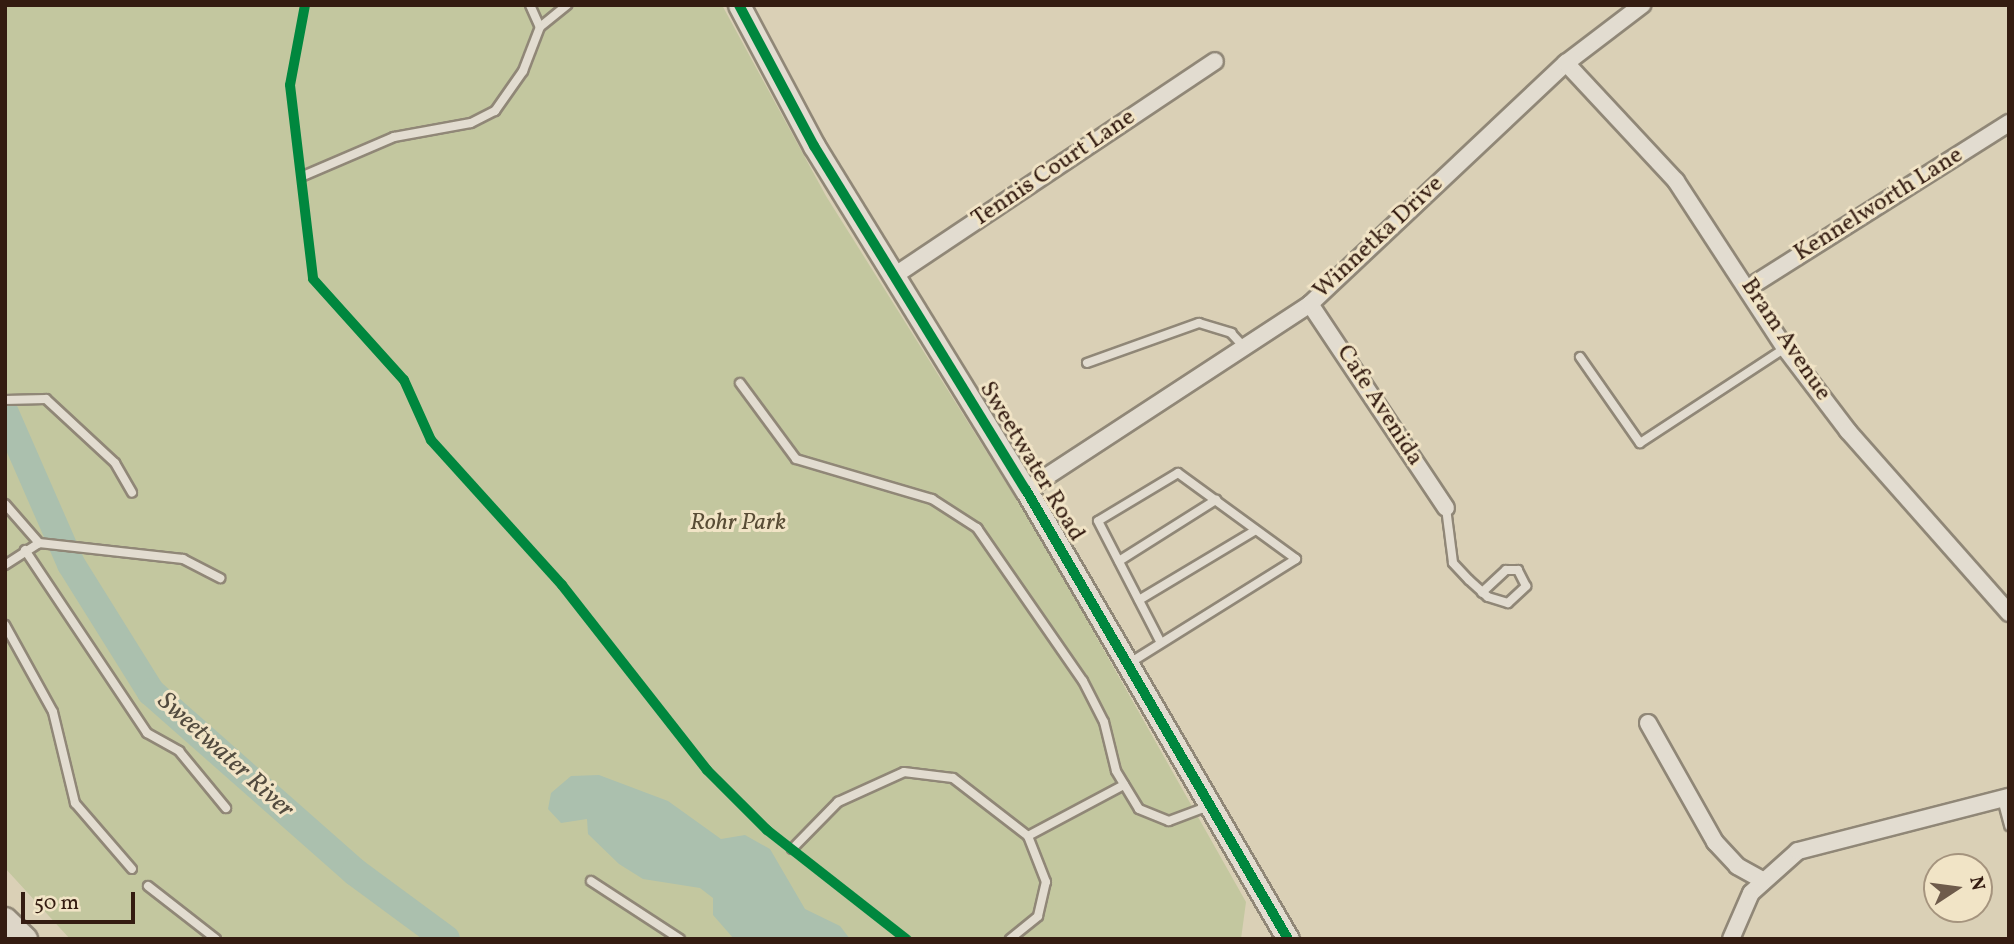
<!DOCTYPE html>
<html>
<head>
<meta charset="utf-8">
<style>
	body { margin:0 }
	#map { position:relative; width:2014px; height:944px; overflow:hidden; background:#dad0b6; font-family:Vollkorn,serif }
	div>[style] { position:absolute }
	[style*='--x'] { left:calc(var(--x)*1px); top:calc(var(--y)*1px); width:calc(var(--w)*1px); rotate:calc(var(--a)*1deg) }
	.green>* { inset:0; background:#c3c79f }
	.water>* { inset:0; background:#abc0ae }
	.river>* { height:28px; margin:-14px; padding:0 14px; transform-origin:14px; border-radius:14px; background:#abc0ae }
	.roads { filter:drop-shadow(2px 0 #908777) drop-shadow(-2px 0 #908777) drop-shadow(0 2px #908777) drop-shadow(0 -2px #908777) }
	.service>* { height:8px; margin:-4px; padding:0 4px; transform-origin:4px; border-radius:4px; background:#e2dcd0 }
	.minor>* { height:16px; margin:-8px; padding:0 8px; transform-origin:8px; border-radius:8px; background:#e2dcd0 }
	.secondary>* { height:21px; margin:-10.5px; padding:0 10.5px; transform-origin:10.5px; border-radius:10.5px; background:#e2dcd0 }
	.primary>* { height:24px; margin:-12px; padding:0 12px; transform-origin:12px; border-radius:12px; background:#ddd6c8 }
	.cycleway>* { height:10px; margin:-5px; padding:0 5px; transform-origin:5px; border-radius:5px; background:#00873e }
	span { translate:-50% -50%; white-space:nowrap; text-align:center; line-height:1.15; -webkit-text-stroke:6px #f1e4c6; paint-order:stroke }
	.street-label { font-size:24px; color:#341c11 }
	.park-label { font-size:24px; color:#594d36; font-style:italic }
	.water-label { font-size:26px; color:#524b3f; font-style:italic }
	.frame { position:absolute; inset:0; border:7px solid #341c11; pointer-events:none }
	.north { position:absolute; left:1923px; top:853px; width:70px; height:70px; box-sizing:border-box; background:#f1e4c6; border:2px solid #a5947e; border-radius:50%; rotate:77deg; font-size:19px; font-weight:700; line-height:28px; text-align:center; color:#341c11 }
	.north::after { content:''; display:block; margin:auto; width:24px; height:32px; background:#6e5b4b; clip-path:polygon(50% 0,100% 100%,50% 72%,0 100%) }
	.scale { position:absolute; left:21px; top:892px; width:114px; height:32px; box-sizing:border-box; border:4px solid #341c11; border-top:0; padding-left:9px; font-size:21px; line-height:24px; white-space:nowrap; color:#341c11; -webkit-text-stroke:5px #f1e4c6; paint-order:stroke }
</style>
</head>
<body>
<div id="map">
	<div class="green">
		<i style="clip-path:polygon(5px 5px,722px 5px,826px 196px,1040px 537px,1246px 902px,1241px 939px,70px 939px,5px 868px)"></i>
	</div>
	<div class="water">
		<i style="clip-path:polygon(5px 394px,73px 546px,146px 665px,140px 668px,68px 549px)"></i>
		<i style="clip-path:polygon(599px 775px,668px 801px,721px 839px,745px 835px,770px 849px,805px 909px,840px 926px,850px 939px,734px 939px,713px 915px,713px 898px,700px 888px,643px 879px,619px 864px,588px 834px,587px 819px,561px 823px,548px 809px,551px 793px,571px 776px)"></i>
	</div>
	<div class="river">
		<i style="--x:5;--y:413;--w:165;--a:66.4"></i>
		<i style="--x:71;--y:564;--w:151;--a:58"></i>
		<i style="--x:151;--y:692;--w:272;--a:41.4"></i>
		<i style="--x:355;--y:872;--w:113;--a:36.4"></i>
	</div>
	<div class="roads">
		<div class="service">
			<i style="--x:530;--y:5;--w:24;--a:66"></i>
			<i style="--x:540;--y:27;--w:35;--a:-39"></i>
			<i style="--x:303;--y:176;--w:99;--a:-23.2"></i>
			<i style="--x:394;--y:137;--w:78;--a:-10.3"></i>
			<i style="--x:471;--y:123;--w:27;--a:-27"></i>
			<i style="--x:495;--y:111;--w:49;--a:-55"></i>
			<i style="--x:523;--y:71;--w:47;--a:-68.9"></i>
			<i style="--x:1580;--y:357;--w:105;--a:55.1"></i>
			<i style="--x:1640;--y:443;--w:173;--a:-33.2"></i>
			<i style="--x:1087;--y:363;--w:119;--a:-19.7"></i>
			<i style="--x:1199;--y:323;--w:34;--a:17"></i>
			<i style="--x:1231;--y:333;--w:19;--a:47"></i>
			<i style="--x:740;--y:383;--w:94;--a:53.6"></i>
			<i style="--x:796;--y:459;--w:142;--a:16.4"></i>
			<i style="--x:932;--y:499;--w:54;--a:32.8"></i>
			<i style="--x:977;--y:528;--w:186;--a:55.3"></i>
			<i style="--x:1083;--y:681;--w:46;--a:62.9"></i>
			<i style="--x:1104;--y:722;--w:50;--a:76.2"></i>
			<i style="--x:1116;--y:771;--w:44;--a:58.8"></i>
			<i style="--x:1139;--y:809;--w:32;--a:22"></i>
			<i style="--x:1169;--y:821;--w:43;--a:-20.6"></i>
			<i style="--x:5;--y:400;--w:41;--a:-1.4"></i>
			<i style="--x:46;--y:399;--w:94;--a:42.8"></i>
			<i style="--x:115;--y:463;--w:34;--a:60"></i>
			<i style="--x:5;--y:504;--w:52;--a:48.9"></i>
			<i style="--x:39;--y:543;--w:145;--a:6.3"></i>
			<i style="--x:183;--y:559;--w:42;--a:27.2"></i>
			<i style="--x:1446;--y:508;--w:55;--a:82.7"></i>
			<i style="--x:1453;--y:563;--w:23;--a:47"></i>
			<i style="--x:1469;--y:580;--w:25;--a:42"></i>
			<i style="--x:1488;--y:597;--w:21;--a:17"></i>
			<i style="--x:1508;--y:603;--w:25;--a:-43"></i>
			<i style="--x:1526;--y:586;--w:18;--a:-117"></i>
			<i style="--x:1518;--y:570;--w:12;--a:180"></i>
			<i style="--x:1506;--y:570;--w:33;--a:137"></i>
			<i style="--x:25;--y:550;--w:220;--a:56.3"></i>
			<i style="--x:147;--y:733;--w:37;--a:29"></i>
			<i style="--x:179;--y:751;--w:74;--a:50.5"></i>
			<i style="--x:1119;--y:561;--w:115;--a:-32.2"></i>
			<i style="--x:5;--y:565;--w:40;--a:-32.9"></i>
			<i style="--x:1139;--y:600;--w:136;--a:-30.9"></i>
			<i style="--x:5;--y:625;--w:99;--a:61.1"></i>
			<i style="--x:53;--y:712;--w:94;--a:76.4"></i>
			<i style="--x:75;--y:803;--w:87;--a:49.2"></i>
			<i style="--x:1128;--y:664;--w:198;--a:-32"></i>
			<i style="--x:1296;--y:559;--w:146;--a:-143.9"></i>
			<i style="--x:1178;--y:473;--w:93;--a:149"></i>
			<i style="--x:1098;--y:521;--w:137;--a:62.7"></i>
			<i style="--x:2002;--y:799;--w:28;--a:75"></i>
			<i style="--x:792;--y:849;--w:66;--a:-45.6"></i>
			<i style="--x:838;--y:802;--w:72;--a:-24.4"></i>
			<i style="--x:904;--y:772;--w:49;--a:7"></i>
			<i style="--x:953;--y:778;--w:95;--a:37.7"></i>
			<i style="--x:1028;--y:836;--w:109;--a:-28"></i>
			<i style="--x:591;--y:881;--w:106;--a:33.1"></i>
			<i style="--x:148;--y:886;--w:86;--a:37.9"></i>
			<i style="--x:1010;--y:939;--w:36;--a:-39"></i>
			<i style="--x:1038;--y:916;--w:35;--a:-77"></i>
			<i style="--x:1046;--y:882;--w:49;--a:-111.4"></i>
		</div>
		<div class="minor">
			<i style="--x:1566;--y:63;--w:161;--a:47"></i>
			<i style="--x:1676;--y:181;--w:199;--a:56.9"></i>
			<i style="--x:1785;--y:348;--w:104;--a:52.8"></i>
			<i style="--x:1848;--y:431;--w:243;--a:48.5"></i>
			<i style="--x:894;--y:276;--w:386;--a:-33.8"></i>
			<i style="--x:1748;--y:288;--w:309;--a:-32.3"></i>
			<i style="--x:1310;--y:304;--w:245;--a:56.3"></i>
			<i style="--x:1026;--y:490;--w:339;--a:-33.2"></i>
			<i style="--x:1310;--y:304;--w:352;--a:-43.3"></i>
			<i style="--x:1566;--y:63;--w:96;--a:-37.3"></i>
			<i style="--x:1648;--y:723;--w:137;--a:60.6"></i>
			<i style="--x:1715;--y:842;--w:33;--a:47"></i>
			<i style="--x:1737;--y:866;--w:29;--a:29"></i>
			<i style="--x:1731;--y:939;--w:50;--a:-66.5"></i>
			<i style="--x:1751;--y:893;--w:63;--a:-41.8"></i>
			<i style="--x:1798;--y:851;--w:218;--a:-14.4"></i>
		</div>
		<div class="secondary">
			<i style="--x:739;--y:5;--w:160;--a:62"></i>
			<i style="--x:814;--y:146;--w:404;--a:58.4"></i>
			<i style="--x:1026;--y:490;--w:520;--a:59.74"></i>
		</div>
		<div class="primary">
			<i style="--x:5;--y:920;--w:28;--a:44"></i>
		</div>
	</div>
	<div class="cycleway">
		<i style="--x:305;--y:5;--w:81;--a:100.6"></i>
		<i style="--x:290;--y:85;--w:195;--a:83.2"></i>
		<i style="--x:313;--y:279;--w:136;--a:48"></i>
		<i style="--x:404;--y:380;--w:66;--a:65.8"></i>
		<i style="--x:431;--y:440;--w:195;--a:47.9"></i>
		<i style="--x:562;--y:585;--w:235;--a:51.9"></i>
		<i style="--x:707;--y:770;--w:85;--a:45"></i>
		<i style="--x:767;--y:830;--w:177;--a:38.1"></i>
		<i style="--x:739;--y:5;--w:160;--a:62"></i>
		<i style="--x:814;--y:146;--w:404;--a:58.4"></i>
		<i style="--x:1026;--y:490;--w:520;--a:59.74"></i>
	</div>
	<div class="street-label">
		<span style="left:1054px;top:169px;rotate:-34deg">Tennis Court Lane</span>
		<span style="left:1879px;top:205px;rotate:-32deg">Kennelworth Lane</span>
		<span style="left:1379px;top:238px;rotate:-43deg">Winnetka Drive</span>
		<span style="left:1785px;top:340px;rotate:56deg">Bram Avenue</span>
		<span style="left:1379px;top:406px;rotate:57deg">Cafe Avenida</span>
		<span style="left:1031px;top:462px;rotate:59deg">Sweetwater Road</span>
	</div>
	<div class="park-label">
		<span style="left:738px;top:524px">Rohr Park</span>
	</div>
	<div class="water-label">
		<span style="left:225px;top:756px;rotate:42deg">Sweetwater River</span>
	</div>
	<div class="frame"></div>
	<div class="north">N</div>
	<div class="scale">50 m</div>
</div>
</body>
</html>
